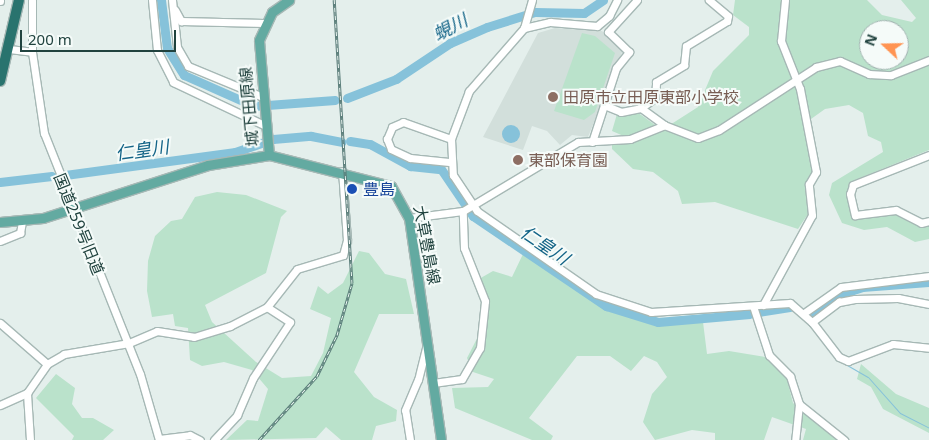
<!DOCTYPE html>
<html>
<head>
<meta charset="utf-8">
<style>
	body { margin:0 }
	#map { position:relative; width:929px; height:440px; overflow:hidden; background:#e4efec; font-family:"Noto Sans","Noto Sans JP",sans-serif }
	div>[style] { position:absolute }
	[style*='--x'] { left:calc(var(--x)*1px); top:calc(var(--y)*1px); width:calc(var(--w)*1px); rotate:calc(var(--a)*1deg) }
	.built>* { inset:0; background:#d2dfdb }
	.green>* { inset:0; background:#bae2cb }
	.water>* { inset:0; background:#86c2da }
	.round { border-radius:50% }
	.stream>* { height:1px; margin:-0.5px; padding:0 0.5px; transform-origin:0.5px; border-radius:0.5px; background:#86c2da }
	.river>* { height:9px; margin:-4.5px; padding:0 4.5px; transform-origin:4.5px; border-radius:4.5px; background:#86c2da }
	.roads { filter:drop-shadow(1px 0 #a6b8b5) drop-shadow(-1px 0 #a6b8b5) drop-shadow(0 1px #a6b8b5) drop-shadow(0 -1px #a6b8b5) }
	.minor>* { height:7px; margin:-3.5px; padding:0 3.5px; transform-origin:3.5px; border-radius:3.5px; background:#fff }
	.major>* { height:9px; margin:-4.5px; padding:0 4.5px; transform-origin:4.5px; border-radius:4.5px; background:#63aaa1 }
	.highway>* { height:10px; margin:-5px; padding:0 5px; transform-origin:5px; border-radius:5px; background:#29736e }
	.rail>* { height:3px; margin-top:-1.5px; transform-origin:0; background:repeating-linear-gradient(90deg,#f5fbf9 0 4px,#5b7e7a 0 8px); box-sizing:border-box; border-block:1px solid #5b7e7a }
	.dots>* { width:14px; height:14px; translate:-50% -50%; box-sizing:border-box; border:2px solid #f5fbf9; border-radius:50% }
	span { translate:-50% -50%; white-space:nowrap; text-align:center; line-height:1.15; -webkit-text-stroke:4px #f5fbf9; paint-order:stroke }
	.education-label { font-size:16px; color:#785e54 }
	.left { translate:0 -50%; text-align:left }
	.street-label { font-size:16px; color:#21433f }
	.transit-label { font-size:16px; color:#164399 }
	.water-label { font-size:18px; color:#136487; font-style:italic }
	.north { position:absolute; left:859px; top:20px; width:50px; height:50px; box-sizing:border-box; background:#f5fbf9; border:1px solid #a0b1af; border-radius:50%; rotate:291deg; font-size:14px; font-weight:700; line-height:20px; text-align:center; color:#21433f }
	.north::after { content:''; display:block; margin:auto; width:18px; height:22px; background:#ff9452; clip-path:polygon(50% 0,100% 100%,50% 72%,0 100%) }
	.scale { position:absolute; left:20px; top:30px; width:156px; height:22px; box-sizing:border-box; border:2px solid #21433f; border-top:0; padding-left:6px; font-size:15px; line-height:18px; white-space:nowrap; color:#21433f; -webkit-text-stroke:4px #f5fbf9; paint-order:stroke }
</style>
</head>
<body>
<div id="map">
	<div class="built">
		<i style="clip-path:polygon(555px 28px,602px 31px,623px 50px,588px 137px,572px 135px,560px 145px,547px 131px,532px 126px,523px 150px,483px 137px,538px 33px)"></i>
	</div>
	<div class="green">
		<i style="clip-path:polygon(evenodd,735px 0,867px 0,882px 15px,912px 22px,916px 18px,901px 0,929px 0,929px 150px,850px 182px,847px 196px,853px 218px,896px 214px,929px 223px,929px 239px,915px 242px,887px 227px,864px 230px,842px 223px,829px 195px,832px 183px,883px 152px,881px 142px,868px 136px,863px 113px,849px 105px,825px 109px,811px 119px,805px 134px,813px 171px,805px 184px,808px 214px,798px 229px,715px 202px,682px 204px,678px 191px,653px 172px,633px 169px,612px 149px,612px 143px,633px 140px,612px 131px,617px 114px,637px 112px,662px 130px,698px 107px,713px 71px,749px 35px,749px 27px,733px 15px,735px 0,869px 30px,899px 30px,899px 60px,869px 60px,869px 30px)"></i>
		<i style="clip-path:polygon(582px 33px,595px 36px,615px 53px,595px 112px,584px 120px,554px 111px)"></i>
		<i style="clip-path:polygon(217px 192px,246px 195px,287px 211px,281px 217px,266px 273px,205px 305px,212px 322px,256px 362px,282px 378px,311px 376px,323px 353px,331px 318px,310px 309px,318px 286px,328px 294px,343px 283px,359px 251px,369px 253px,385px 274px,406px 279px,414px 314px,379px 314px,354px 372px,374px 397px,397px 410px,396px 421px,376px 426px,372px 440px,341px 440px,326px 427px,316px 438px,226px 440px,247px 420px,258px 421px,268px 389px,252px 370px,224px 362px,202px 366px,190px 360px,188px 328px,175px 326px,173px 314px,152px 317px,147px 291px,148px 261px,155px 236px,171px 221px,182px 219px,195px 197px)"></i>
		<i style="clip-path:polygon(523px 254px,604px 309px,657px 325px,703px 322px,707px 354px,729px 351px,765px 357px,787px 379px,793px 403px,838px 440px,803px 440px,806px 429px,772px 417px,764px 440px,715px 440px,715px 433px,692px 430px,655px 440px,643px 422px,652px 394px,667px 377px,657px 362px,644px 356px,631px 371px,610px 356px,577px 356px,529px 418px,553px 436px,551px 440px,532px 440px,455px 408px,452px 388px,488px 387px,494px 379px,473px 372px,467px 358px,486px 321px,489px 300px,479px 279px,493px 271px,512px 277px)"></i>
		<i style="clip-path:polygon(861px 364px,896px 394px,929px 408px,929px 433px,883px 409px,871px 387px,857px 379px)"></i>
		<i style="clip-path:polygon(56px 374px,75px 388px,72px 404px,82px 418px,93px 418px,114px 430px,103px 440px,72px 440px,74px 436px,36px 398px)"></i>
	</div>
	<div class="water">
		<i class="round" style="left:502px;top:125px;width:18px;height:18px"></i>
	</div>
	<div class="stream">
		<i style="--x:840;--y:361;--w:32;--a:30"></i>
		<i style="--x:868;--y:377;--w:48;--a:48.4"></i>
		<i style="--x:900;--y:413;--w:33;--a:27"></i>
	</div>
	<div class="river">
		<i style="--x:161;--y:0;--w:48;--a:82.9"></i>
		<i style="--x:167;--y:48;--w:32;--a:58"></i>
		<i style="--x:184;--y:75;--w:77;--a:23.9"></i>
		<i style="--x:254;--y:106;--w:81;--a:-4.2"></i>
		<i style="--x:347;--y:98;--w:53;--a:-21.2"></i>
		<i style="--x:396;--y:79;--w:65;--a:-33.7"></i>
		<i style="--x:450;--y:43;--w:40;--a:-23.4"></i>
		<i style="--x:487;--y:27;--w:50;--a:-17.4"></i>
		<i style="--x:535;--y:12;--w:49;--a:1.2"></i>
		<i style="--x:584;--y:13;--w:23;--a:-34"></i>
		<i style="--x:350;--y:141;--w:20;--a:9"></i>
		<i style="--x:370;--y:144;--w:46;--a:28.8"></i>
		<i style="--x:410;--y:166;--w:31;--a:6"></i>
		<i style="--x:441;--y:169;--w:57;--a:55.8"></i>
		<i style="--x:473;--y:216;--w:161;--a:34.1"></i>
		<i style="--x:606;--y:306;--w:54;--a:17.1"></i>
		<i style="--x:658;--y:322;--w:92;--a:-5"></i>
		<i style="--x:65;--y:175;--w:172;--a:-7.7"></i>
		<i style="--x:235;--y:152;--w:40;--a:-18.9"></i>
		<i style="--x:273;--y:139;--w:38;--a:-5"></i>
		<i style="--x:311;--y:136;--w:31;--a:11"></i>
		<i style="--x:0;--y:182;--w:52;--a:-6.6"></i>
		<i style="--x:758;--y:312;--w:32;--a:-9"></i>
		<i style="--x:811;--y:315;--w:34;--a:-37"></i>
		<i style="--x:838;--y:295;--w:25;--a:-18"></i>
		<i style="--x:862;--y:287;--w:67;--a:-4.3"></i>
	</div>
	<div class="roads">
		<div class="minor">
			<i style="--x:32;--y:0;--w:52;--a:90"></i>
			<i style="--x:32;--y:52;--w:82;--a:81.6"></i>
			<i style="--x:44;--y:133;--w:259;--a:68.3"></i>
			<i style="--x:140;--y:374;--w:69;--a:73.9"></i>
			<i style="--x:152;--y:0;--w:50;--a:84.3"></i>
			<i style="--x:157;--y:50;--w:36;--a:63"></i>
			<i style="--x:173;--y:82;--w:103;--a:25.3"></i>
			<i style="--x:172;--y:0;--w:47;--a:83.9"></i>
			<i style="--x:177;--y:47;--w:22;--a:60"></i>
			<i style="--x:188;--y:66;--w:81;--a:22.5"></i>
			<i style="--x:532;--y:0;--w:29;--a:106"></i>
			<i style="--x:524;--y:28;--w:84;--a:131.1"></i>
			<i style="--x:469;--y:91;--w:51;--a:110.6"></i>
			<i style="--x:451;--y:139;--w:36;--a:87"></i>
			<i style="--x:453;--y:175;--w:43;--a:56.3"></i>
			<i style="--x:477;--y:211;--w:145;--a:34.9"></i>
			<i style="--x:596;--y:294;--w:58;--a:18.1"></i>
			<i style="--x:651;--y:312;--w:139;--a:-3.7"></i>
			<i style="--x:790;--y:303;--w:29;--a:41"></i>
			<i style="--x:812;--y:322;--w:34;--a:-37"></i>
			<i style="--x:839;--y:302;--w:16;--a:-11"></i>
			<i style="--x:855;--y:299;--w:43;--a:-1.3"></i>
			<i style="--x:898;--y:298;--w:32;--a:11"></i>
			<i style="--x:0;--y:1;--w:1;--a:-90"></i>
			<i style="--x:175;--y:10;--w:13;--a:61"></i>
			<i style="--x:181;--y:21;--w:83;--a:1.4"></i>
			<i style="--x:524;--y:28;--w:27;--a:-13"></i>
			<i style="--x:550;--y:22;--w:47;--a:4.9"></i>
			<i style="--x:597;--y:26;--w:16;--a:-40"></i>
			<i style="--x:609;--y:16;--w:18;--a:-63"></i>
			<i style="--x:608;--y:32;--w:43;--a:-47.8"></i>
			<i style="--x:9;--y:49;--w:23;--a:7"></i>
			<i style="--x:604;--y:105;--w:18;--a:22"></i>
			<i style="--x:621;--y:112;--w:20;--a:-11"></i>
			<i style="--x:641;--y:108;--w:17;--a:-36"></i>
			<i style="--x:655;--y:98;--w:16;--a:-86"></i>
			<i style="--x:656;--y:82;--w:33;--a:-31"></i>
			<i style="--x:684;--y:65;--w:19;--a:-84"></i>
			<i style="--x:686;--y:46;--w:48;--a:-31.4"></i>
			<i style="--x:727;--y:21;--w:5;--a:-79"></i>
			<i style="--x:728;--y:16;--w:25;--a:-140"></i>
			<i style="--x:641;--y:108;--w:29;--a:36"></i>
			<i style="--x:664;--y:125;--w:36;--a:21"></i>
			<i style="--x:698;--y:138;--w:22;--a:-21"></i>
			<i style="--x:719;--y:130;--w:116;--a:-33"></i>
			<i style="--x:816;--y:67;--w:25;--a:-14"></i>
			<i style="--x:840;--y:61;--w:32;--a:24"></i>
			<i style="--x:869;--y:74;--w:22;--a:3"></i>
			<i style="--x:891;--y:75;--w:41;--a:-21.5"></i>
			<i style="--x:592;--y:142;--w:78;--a:-72"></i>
			<i style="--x:616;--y:68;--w:21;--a:-51"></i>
			<i style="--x:629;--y:52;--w:29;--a:-136"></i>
			<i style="--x:929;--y:155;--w:82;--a:158.5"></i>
			<i style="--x:853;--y:185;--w:9;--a:108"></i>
			<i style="--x:850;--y:194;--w:22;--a:77"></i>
			<i style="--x:855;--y:215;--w:41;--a:-7"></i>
			<i style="--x:896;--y:210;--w:28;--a:27"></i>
			<i style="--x:921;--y:223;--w:8;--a:-14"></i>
			<i style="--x:449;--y:162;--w:39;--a:-174"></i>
			<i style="--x:410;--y:158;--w:21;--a:-155"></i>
			<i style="--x:391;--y:149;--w:11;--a:-112"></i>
			<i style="--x:387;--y:139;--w:13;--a:-67"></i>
			<i style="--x:392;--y:127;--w:12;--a:-24"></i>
			<i style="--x:403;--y:122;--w:51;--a:19.5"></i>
			<i style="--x:409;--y:218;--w:54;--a:-7.4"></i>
			<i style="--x:463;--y:211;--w:134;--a:-31"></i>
			<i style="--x:578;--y:142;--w:52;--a:-3.3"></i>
			<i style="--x:630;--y:139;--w:37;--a:-22"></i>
			<i style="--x:0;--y:241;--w:22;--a:-22"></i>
			<i style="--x:20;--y:233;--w:11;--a:-80"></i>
			<i style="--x:763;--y:305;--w:102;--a:-61.4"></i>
			<i style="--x:812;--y:215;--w:31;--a:-96"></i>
			<i style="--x:809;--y:184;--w:14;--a:-60"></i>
			<i style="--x:816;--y:172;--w:85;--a:-100.9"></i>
			<i style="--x:800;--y:89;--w:52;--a:-111.6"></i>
			<i style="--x:781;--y:41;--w:41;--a:-84.4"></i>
			<i style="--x:753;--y:306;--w:52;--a:71.9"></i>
			<i style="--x:769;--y:355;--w:30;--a:45"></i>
			<i style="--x:790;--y:376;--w:29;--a:72"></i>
			<i style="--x:799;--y:404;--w:36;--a:96"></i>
			<i style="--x:804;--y:313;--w:45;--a:-35.1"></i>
			<i style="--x:841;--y:287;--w:89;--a:-7.1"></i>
			<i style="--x:812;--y:322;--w:44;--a:52.4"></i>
			<i style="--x:839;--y:357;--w:10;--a:24"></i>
			<i style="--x:848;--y:361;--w:48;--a:-20.7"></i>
			<i style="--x:893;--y:344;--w:36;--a:6"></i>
			<i style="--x:0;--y:323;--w:62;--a:41.1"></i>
			<i style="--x:433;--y:383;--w:29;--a:-8"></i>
			<i style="--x:462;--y:379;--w:36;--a:-60"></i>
			<i style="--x:480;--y:348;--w:47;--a:-83.9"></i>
			<i style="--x:485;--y:301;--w:57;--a:-111.6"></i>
			<i style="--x:464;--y:248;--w:37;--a:-92"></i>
			<i style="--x:799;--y:404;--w:58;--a:38.7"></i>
			<i style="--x:0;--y:405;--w:30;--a:-24"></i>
			<i style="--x:159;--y:439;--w:31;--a:-7"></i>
			<i style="--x:190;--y:435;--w:11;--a:27"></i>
			<i style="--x:30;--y:440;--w:47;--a:-93.7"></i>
			<i style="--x:27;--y:393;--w:35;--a:-55"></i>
			<i style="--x:47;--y:364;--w:20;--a:-30"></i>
			<i style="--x:64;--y:354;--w:66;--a:-9.6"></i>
			<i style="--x:129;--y:343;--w:30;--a:-23"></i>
			<i style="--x:157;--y:331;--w:37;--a:9"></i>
			<i style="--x:194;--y:337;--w:38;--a:-17"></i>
			<i style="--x:230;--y:326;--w:42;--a:-27.2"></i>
			<i style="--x:267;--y:307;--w:48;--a:-51.7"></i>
			<i style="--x:297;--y:269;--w:48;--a:-16.9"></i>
			<i style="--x:343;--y:255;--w:16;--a:-75"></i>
			<i style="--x:347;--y:240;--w:69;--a:-94.1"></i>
			<i style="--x:214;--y:440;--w:34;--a:-47"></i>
			<i style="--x:237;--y:415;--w:40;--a:-66.6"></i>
			<i style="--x:253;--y:378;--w:67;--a:-56.5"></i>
			<i style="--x:290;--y:322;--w:27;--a:-147"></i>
			<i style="--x:410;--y:440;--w:30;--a:-99"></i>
			<i style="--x:405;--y:410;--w:33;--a:-67"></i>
			<i style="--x:418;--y:380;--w:37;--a:-76"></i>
		</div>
		<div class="major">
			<i style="--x:269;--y:155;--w:115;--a:-95"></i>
			<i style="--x:259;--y:40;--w:31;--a:-65"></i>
			<i style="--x:272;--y:12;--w:21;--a:-35"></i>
			<i style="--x:0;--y:222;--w:43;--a:-5.3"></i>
			<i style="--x:43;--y:218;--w:173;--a:-17.8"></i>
			<i style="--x:208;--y:165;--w:62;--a:-9.3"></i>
			<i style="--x:269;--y:155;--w:126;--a:14.3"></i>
			<i style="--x:391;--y:186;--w:37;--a:61"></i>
			<i style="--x:409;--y:218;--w:224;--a:81.8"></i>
		</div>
		<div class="highway">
			<i style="--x:0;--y:81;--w:83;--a:-76.8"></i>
		</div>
	</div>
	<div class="rail">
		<i style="--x:259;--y:440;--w:86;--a:-47.8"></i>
		<i style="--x:317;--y:376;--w:46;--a:-64"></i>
		<i style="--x:337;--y:335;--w:54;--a:-73.9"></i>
		<i style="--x:352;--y:283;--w:284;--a:-93.6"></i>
	</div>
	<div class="dots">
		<i style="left:553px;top:97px;background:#8d6e63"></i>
		<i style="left:518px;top:160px;background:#8d6e63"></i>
		<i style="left:352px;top:189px;background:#1a4fb4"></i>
	</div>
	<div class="education-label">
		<span class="left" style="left:563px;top:97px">田原市立田原東部小学校</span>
		<span class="left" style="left:528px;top:160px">東部保育園</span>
	</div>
	<div class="street-label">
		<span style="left:249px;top:107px;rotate:-95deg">城下田原線</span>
		<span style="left:79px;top:224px;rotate:68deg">国道259号旧道</span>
		<span style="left:427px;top:245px;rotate:79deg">大草豊島線</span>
	</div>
	<div class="transit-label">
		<span class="left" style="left:363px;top:189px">豊島</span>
	</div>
	<div class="water-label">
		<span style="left:450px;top:27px;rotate:-28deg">蜆川</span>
		<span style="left:142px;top:150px;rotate:-8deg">仁皇川</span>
		<span style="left:545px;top:245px;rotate:34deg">仁皇川</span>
	</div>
	<div class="north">N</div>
	<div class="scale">200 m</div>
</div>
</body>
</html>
